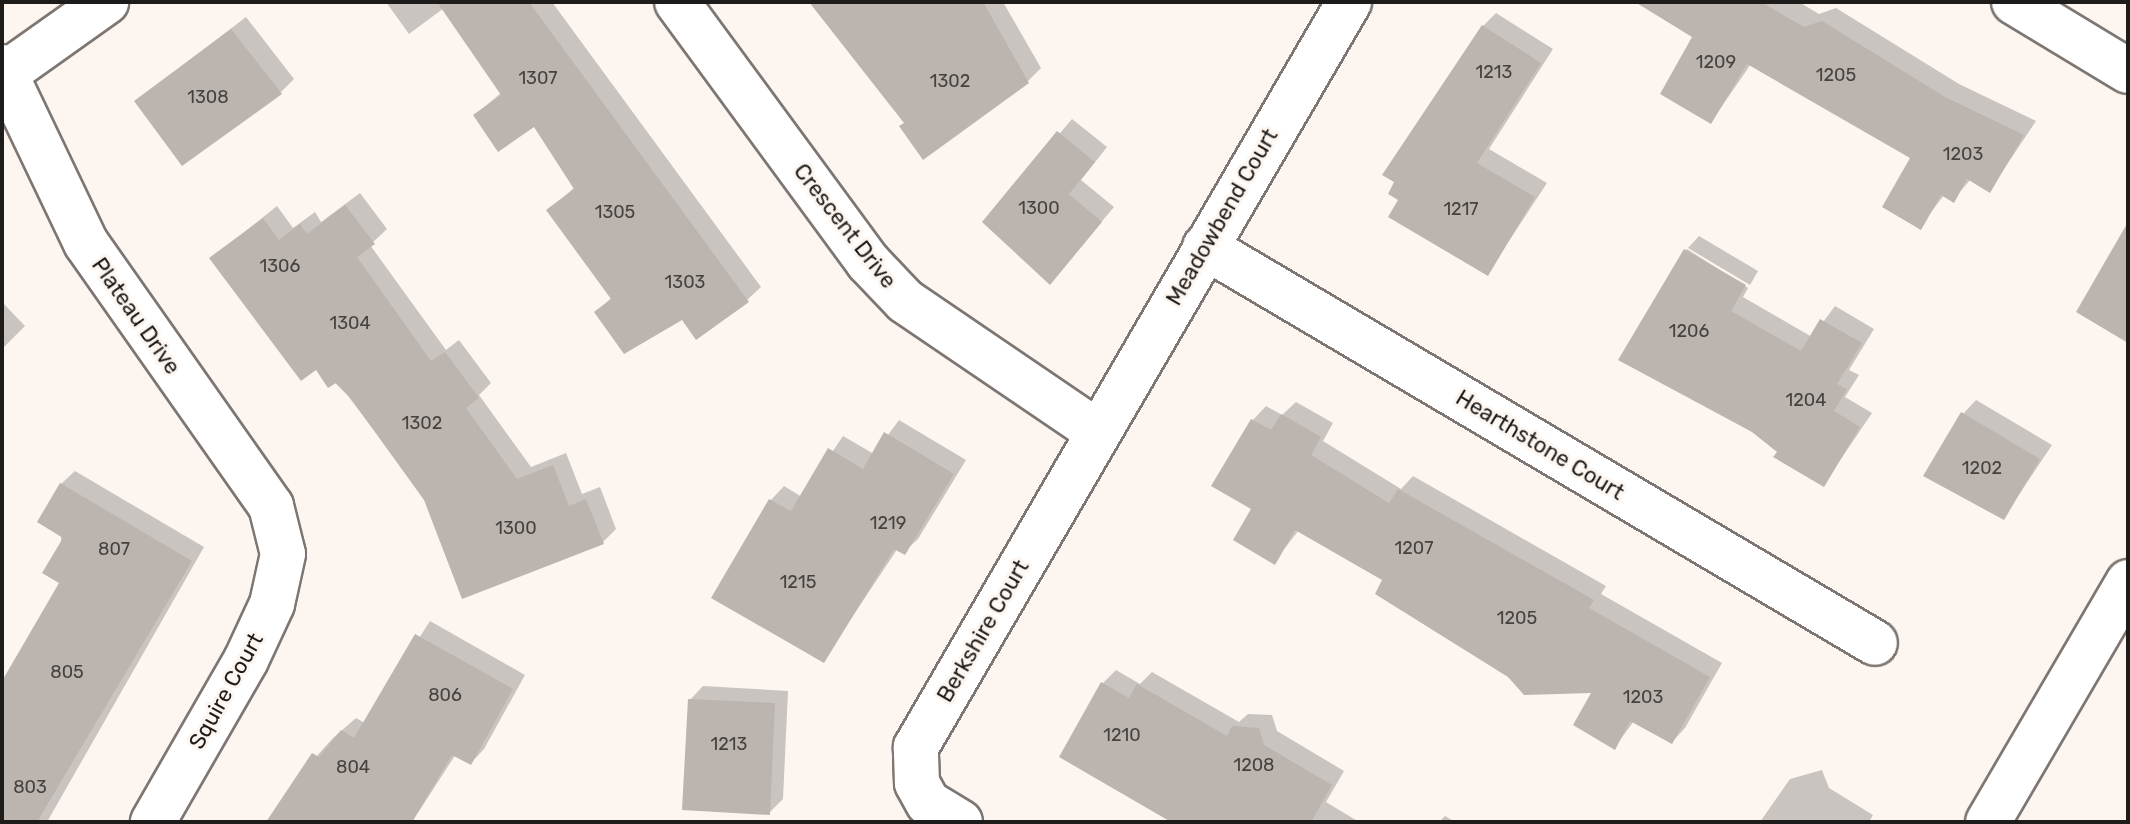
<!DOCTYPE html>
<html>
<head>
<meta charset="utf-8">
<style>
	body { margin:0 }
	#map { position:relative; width:2130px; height:824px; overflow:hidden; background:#fcf5f0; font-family:Rubik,sans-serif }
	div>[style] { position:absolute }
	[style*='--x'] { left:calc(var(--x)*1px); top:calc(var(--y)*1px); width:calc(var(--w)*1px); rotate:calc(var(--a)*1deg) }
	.shadow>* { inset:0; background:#0003 }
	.building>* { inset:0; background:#bbb4af }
	.roads { filter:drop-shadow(2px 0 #7d7672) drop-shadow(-2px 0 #7d7672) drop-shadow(0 2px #7d7672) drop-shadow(0 -2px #7d7672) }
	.minor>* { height:44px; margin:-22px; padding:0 22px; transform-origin:22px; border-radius:22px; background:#fff }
	.secondary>* { height:44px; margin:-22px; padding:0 22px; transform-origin:22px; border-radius:22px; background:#fff }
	span { translate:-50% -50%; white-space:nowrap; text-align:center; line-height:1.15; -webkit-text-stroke:6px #fcf5f0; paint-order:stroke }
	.number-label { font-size:18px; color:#45423f }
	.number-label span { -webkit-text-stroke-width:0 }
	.street-label { font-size:22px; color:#1e1c1a }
	.frame { position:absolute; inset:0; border:4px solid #1e1c1a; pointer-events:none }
</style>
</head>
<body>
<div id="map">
	<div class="shadow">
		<i style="clip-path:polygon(386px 2px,552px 2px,761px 287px,747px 300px,683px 318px,597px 312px,612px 297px,549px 210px,575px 187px,534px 124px,475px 115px,502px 92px,444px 8px,409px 34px)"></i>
		<i style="clip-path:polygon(814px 2px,1003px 2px,1041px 68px,1028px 81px,906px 122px)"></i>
		<i style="clip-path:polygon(1686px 2px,1799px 2px,1819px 14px,1836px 8px,1959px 84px,2036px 121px,1990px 190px,1971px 179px,1953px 200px,1944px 195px,1920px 227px,1913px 158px,1751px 64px,1711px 122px)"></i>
		<i style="clip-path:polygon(1496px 13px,1553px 49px,1489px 149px,1547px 183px,1488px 273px,1391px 217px,1483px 26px)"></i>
		<i style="clip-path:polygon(246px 17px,294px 79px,281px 92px,136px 101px)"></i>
		<i style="clip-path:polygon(1072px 119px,1107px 147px,1081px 180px,1114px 207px,1050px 283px,985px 221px)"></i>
		<i style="clip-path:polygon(360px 193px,387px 229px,370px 245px,446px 350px,459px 340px,491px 383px,479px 395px,531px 467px,566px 453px,582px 494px,600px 487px,616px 529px,603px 542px,426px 499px,348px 396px,212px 258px,277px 206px,293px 228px,315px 212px,321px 222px)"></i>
		<i style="clip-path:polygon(1699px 236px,1758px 271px,1750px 285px,1688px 248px)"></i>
		<i style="clip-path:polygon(1687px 249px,1748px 288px,1743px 297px,1812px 337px,1835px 306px,1874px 329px,1849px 370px,1859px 375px,1845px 397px,1872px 413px,1824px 484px,1753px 430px,1621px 359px)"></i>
		<i style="clip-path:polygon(2px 302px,25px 326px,2px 349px)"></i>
		<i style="clip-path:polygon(1976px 400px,2052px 445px,2004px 517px,1963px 414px)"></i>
		<i style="clip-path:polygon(1296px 402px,1333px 423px,1323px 441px,1401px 489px,1413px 476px,1606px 586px,1601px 594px,1722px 663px,1685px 728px,1672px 742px,1634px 721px,1615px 747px,1594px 690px,1509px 676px,1385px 580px,1299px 530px,1274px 562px,1254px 508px,1214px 485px,1253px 420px,1266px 406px,1282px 415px)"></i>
		<i style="clip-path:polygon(899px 420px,966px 460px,918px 539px,904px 552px,898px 548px,823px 661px,771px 500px,784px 486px,802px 497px,843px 436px,874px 454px)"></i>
		<i style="clip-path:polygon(75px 471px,204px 547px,47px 822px,2px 822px,2px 686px,61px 582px,61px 484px)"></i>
		<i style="clip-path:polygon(430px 621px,525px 675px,484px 749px,471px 763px,456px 754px,412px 822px,271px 822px,296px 779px,333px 738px,356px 718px,365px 723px)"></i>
		<i style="clip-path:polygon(1116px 670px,1140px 684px,1152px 672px,1239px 722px,1248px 714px,1272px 715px,1277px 731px,1344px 771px,1326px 802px,1359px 822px,1173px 822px,1103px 683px)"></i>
		<i style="clip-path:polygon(703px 686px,788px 691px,783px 799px,769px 813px,690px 700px)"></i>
		<i style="clip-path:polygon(1822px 770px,1829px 788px,1873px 815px,1869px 822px,1760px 822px,1790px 779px)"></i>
		<i style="clip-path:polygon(1445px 816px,1455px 822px,1439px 822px)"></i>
	</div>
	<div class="building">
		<i style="clip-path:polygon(437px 2px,529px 2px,749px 302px,696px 340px,682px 320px,624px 354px,594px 312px,611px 299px,546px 210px,574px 189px,534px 127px,498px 152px,473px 115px,501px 95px)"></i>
		<i style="clip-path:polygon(809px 2px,983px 2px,1029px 83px,923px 160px,899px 126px,904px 123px)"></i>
		<i style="clip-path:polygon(1635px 2px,1761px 2px,1804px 27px,1822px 21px,1945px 97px,2024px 135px,1990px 193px,1967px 179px,1954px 203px,1941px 195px,1921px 230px,1882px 207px,1910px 158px,1747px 64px,1711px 124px,1660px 94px,1692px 37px)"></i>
		<i style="clip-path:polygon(1482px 25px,1541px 63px,1477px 163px,1535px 197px,1488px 276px,1388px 217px,1398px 200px,1388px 194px,1394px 182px,1382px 175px)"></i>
		<i style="clip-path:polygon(231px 29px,282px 94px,182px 166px,134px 101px)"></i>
		<i style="clip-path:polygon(1057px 131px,1095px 162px,1069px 194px,1102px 222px,1050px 285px,982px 222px)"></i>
		<i style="clip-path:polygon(345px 205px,375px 244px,357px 257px,431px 361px,445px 352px,479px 398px,466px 408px,517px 479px,553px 465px,569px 506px,586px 499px,604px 544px,462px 599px,424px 500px,349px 396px,336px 383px,328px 388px,316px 370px,301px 381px,209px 258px,263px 218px,279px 240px,300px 224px,307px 234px)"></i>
		<i style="clip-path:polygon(2128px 222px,2128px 343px,2076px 312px)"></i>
		<i style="clip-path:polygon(1684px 249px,1746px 285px,1731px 311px,1801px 351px,1820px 319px,1862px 343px,1837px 384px,1847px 389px,1834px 411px,1860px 427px,1824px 487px,1773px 457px,1777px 452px,1752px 432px,1618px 360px)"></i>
		<i style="clip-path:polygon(1961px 412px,2040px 459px,2004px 520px,1923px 476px)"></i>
		<i style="clip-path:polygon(1281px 414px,1321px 437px,1311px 455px,1389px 503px,1398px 489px,1594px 600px,1589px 608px,1710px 677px,1672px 744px,1630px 721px,1615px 750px,1573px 725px,1591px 693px,1524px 695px,1508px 677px,1375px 594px,1382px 580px,1295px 530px,1275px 565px,1233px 540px,1251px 509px,1211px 486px,1251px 419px,1271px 430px)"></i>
		<i style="clip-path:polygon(884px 432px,954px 474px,905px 555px,894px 549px,824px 663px,711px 598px,769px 499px,791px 511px,828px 448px,863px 469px)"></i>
		<i style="clip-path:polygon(60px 483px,192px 561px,37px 822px,2px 822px,2px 681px,59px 583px,42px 573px,63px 538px,37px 522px)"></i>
		<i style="clip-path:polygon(415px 634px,513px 689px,471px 765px,452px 755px,412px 822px,266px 822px,312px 753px,319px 757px,341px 730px,354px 738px)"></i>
		<i style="clip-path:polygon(1101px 682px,1129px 698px,1137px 684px,1227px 736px,1232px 726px,1259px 728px,1264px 745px,1332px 785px,1311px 822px,1171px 822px,1059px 757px)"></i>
		<i style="clip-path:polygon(688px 699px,775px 703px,770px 815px,682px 810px)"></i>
	</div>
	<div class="roads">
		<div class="minor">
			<i style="--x:677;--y:2;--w:323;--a:53.7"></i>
			<i style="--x:868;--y:262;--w:54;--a:46.5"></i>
			<i style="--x:905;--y:301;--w:231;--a:34.2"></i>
			<i style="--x:2014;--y:2;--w:133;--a:31.2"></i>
			<i style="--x:2;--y:67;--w:195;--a:64.5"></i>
			<i style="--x:86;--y:243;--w:322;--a:54.9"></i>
			<i style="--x:271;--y:506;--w:49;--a:76"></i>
			<i style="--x:283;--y:554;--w:51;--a:102.4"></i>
			<i style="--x:272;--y:604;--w:62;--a:114.9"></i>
			<i style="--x:246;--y:660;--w:187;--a:119.9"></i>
			<i style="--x:2;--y:76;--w:128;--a:-35.4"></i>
			<i style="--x:1205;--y:247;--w:778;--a:30.58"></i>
			<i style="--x:960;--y:822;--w:37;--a:-149"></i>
			<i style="--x:928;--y:803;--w:23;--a:-119"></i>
			<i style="--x:917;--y:783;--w:36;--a:-92"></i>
			<i style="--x:916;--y:747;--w:862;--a:-59.83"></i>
		</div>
		<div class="secondary">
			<i style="--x:1988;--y:822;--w:278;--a:-59.7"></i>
		</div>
	</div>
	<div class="number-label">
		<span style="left:1716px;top:62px">1209</span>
		<span style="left:1494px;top:72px">1213</span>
		<span style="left:1836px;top:75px">1205</span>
		<span style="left:538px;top:78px">1307</span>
		<span style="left:950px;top:81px">1302</span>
		<span style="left:208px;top:97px">1308</span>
		<span style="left:1963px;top:154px">1203</span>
		<span style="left:1039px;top:208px">1300</span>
		<span style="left:1461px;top:209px">1217</span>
		<span style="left:615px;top:212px">1305</span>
		<span style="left:280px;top:266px">1306</span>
		<span style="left:685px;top:282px">1303</span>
		<span style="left:350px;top:323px">1304</span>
		<span style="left:1689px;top:331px">1206</span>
		<span style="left:1806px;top:400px">1204</span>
		<span style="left:422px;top:423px">1302</span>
		<span style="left:1982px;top:468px">1202</span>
		<span style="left:888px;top:523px">1219</span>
		<span style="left:516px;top:528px">1300</span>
		<span style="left:1414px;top:548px">1207</span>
		<span style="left:114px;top:549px">807</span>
		<span style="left:798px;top:582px">1215</span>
		<span style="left:1517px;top:618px">1205</span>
		<span style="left:67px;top:672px">805</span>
		<span style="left:445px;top:695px">806</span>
		<span style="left:1643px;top:697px">1203</span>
		<span style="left:1122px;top:735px">1210</span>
		<span style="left:729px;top:744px">1213</span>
		<span style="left:1254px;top:765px">1208</span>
		<span style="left:353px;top:767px">804</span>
		<span style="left:30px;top:787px">803</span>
	</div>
	<div class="street-label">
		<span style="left:1222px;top:217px;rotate:-60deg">Meadowbend Court</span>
		<span style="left:845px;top:226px;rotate:52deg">Crescent Drive</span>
		<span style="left:136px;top:316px;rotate:55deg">Plateau Drive</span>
		<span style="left:1540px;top:445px;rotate:31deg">Hearthstone Court</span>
		<span style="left:983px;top:631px;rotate:-60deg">Berkshire Court</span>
		<span style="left:226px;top:691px;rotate:-61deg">Squire Court</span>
	</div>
	<div class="frame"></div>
</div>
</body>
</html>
